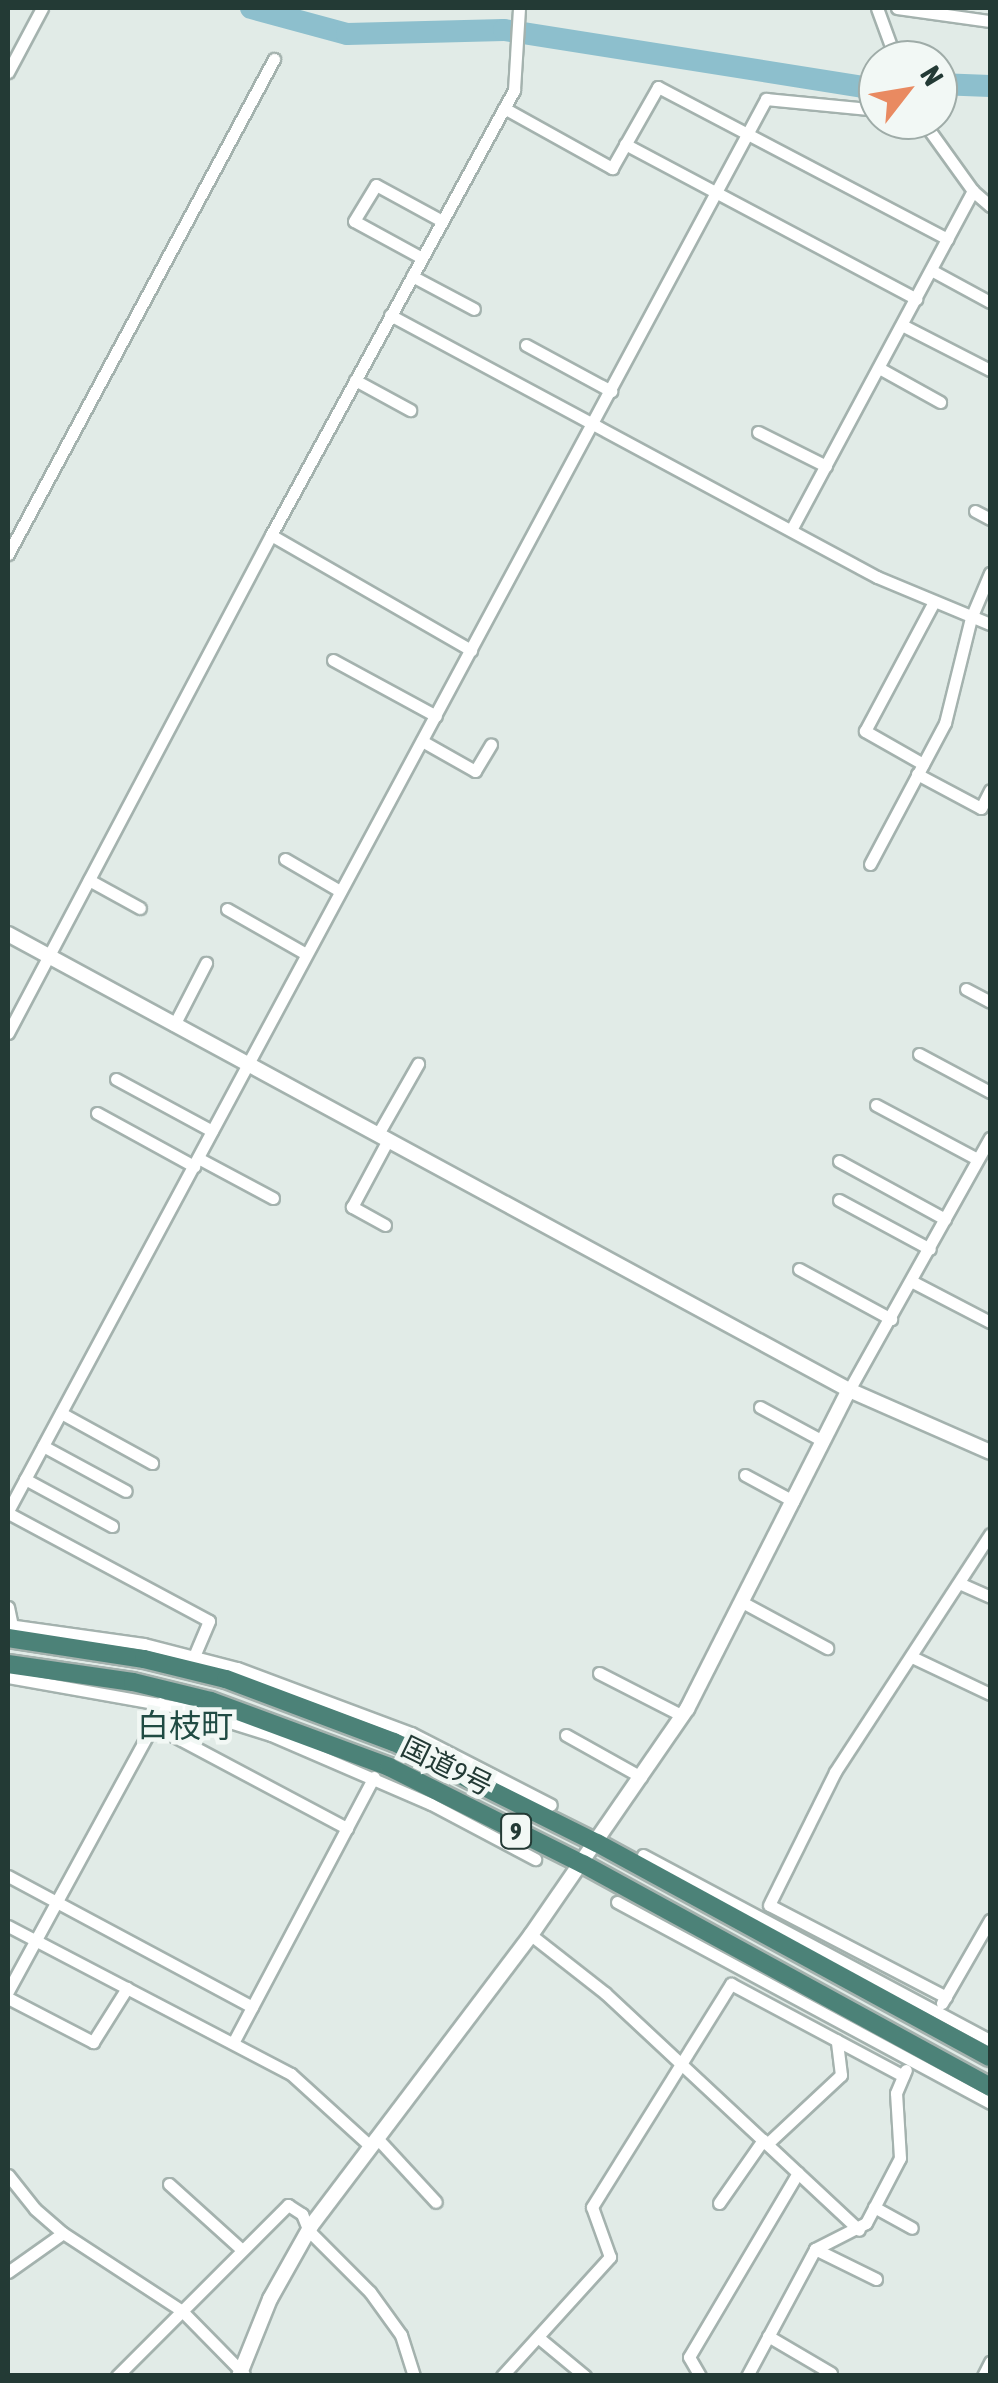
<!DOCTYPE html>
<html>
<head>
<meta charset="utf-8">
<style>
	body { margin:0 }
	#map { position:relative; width:998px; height:2383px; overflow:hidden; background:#e1ebe7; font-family:"Asap Condensed","Noto Sans JP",sans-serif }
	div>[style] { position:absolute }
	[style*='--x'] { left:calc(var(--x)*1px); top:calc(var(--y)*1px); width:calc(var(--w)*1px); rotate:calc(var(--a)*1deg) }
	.river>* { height:22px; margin:-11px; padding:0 11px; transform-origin:11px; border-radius:11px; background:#8dbfcd }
	.roads { filter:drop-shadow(2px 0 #a4b2ae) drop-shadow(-2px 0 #a4b2ae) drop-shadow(0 2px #a4b2ae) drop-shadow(0 -2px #a4b2ae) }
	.minor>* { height:11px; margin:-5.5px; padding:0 5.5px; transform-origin:5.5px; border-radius:5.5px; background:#fff }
	.tertiary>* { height:14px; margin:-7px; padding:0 7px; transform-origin:7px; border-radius:7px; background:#fff }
	.trunk>* { height:18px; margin:-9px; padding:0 9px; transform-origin:9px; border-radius:9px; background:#4c8278 }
	span { translate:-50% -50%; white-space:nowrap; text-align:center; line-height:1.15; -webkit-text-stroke:9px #f2f8f5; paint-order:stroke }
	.shield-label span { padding:2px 8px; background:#f2f8f5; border:2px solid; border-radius:8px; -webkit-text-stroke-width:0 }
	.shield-label { font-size:25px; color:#233a35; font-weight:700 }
	.street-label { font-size:28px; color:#233a35 }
	.quarter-label { font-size:32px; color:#204b43 }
	.frame { position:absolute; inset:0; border:10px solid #233a35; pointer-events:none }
	.north { position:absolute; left:858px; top:40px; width:100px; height:100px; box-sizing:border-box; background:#f2f8f5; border:2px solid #9faca8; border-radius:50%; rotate:59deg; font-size:28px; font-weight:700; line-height:40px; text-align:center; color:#233a35 }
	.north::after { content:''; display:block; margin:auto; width:35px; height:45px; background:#e98a61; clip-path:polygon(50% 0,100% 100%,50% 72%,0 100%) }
</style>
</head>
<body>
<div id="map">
	<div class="river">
		<i style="--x:251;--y:8;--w:99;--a:15.2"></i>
		<i style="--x:347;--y:34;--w:157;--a:-1.5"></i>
		<i style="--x:504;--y:30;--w:363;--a:9"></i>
		<i style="--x:862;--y:87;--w:16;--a:-11"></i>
		<i style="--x:938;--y:84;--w:52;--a:2.2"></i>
	</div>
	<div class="roads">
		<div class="minor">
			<i style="--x:877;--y:8;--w:55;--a:69.9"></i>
			<i style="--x:897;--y:8;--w:94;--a:8"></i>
			<i style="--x:8;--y:72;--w:72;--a:-62"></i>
			<i style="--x:504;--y:108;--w:124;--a:29.1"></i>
			<i style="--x:612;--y:168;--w:93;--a:-60.4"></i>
			<i style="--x:658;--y:87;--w:327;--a:27.7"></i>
			<i style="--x:922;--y:120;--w:87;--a:54.3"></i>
			<i style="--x:973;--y:191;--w:23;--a:41"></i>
			<i style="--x:625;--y:144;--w:330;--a:28"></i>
			<i style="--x:422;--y:258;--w:77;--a:-151.4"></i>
			<i style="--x:354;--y:221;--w:42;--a:-58.6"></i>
			<i style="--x:376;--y:185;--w:75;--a:28.6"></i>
			<i style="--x:931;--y:270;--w:67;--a:28.5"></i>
			<i style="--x:412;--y:276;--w:70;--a:28"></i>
			<i style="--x:390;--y:315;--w:553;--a:28.28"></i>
			<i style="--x:877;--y:577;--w:122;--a:22.6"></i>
			<i style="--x:902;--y:325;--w:99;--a:27.1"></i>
			<i style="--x:526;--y:345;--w:97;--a:28.4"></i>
			<i style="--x:879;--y:368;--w:70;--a:29.1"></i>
			<i style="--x:355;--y:380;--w:63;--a:28.6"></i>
			<i style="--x:758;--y:432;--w:76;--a:26.6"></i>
			<i style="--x:975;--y:511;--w:17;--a:28"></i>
			<i style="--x:791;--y:530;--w:385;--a:-61.8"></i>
			<i style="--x:271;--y:535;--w:231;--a:29.9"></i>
			<i style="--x:8;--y:554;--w:562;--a:-61.75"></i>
			<i style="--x:333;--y:660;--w:117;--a:28.5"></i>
			<i style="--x:422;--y:741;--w:61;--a:29.5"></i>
			<i style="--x:475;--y:771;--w:31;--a:-59"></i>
			<i style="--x:923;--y:764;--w:67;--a:-150.4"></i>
			<i style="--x:865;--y:731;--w:146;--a:-61.9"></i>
			<i style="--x:917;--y:774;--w:72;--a:28"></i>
			<i style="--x:981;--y:808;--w:20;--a:-63"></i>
			<i style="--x:285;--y:859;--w:64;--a:30.2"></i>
			<i style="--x:870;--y:864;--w:160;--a:-62"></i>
			<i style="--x:945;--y:723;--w:108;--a:-76.1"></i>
			<i style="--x:971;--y:618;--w:49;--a:-67.1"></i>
			<i style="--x:89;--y:880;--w:58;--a:28.8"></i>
			<i style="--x:227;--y:909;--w:91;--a:29.7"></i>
			<i style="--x:966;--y:989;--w:27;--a:28"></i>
			<i style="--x:174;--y:1025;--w:70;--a:-62.7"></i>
			<i style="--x:8;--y:1033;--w:563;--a:-62.16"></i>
			<i style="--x:271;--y:535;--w:507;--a:-61.36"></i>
			<i style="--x:514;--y:90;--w:82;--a:-86.5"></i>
			<i style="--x:919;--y:1054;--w:81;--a:28.2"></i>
			<i style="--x:116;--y:1079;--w:109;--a:28.4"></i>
			<i style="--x:876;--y:1105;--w:115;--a:28.1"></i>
			<i style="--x:97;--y:1113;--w:111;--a:28.7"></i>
			<i style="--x:378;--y:1134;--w:81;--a:-60.3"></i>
			<i style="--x:198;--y:1158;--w:85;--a:28.1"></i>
			<i style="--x:839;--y:1161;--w:121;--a:28.7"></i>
			<i style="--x:839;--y:1200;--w:103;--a:28.3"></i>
			<i style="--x:385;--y:1225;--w:38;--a:-151"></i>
			<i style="--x:352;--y:1207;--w:76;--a:-61.8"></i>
			<i style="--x:799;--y:1269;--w:105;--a:28.5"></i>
			<i style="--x:913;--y:1282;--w:87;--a:27.5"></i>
			<i style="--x:849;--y:1390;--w:289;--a:-60.8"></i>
			<i style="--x:760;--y:1407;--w:72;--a:28.4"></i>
			<i style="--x:61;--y:1413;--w:104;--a:28.8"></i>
			<i style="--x:43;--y:1446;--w:94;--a:28.5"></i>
			<i style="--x:745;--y:1475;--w:55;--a:28.4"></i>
			<i style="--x:25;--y:1479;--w:99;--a:28.4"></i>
			<i style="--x:8;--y:1511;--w:1603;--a:-61.77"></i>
			<i style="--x:766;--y:99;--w:113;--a:5.6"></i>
			<i style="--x:8;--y:1513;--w:228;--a:28.2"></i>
			<i style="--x:209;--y:1621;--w:39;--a:113"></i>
			<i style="--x:959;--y:1583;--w:34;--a:24"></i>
			<i style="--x:742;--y:1602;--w:97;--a:28.4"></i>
			<i style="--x:8;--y:1607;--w:19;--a:78"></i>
			<i style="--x:8;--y:1625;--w:137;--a:8"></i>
			<i style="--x:144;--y:1644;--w:96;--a:14.5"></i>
			<i style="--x:237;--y:1668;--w:186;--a:20.5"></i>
			<i style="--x:411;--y:1733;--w:157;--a:27.2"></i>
			<i style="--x:912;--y:1657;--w:86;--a:25.4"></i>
			<i style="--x:599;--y:1673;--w:94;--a:27.1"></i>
			<i style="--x:8;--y:1677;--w:183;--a:10.1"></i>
			<i style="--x:188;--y:1709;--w:87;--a:17.4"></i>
			<i style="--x:271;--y:1735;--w:174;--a:23.3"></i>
			<i style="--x:431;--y:1804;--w:118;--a:27.9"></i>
			<i style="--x:153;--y:1725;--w:220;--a:28"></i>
			<i style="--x:566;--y:1735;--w:86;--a:29.2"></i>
			<i style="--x:643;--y:1855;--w:393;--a:28.1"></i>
			<i style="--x:8;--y:1876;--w:277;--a:28.2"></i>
			<i style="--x:617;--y:1902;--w:424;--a:28.3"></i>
			<i style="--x:8;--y:1926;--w:319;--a:27.6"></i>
			<i style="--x:291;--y:2074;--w:107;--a:42.3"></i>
			<i style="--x:531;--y:1935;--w:94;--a:38.1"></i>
			<i style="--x:605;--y:1993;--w:347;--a:43"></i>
			<i style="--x:8;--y:1991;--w:303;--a:-61.4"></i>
			<i style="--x:153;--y:1725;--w:23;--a:-72"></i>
			<i style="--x:946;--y:1997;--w:199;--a:-152.5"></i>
			<i style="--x:769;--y:1905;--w:148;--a:-63.6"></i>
			<i style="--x:835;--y:1772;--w:284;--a:-56.9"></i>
			<i style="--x:8;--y:1998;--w:96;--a:27.4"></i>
			<i style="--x:93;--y:2042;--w:64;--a:-57.8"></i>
			<i style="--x:942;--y:2003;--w:96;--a:-60"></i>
			<i style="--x:233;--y:2043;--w:301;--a:-62.1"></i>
			<i style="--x:376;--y:2137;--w:88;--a:47.3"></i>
			<i style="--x:767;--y:2144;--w:101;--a:-43"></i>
			<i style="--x:841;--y:2075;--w:35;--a:-97"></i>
			<i style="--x:8;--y:2175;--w:43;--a:51.5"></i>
			<i style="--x:35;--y:2209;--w:37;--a:41"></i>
			<i style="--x:63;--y:2233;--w:142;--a:33.2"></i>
			<i style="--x:182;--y:2311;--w:88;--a:45.5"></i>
			<i style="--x:169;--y:2184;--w:97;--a:42.1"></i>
			<i style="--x:719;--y:2203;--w:77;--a:-55.1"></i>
			<i style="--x:874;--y:2207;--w:43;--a:28.9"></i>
			<i style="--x:815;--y:2249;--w:68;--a:26.2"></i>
			<i style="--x:8;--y:2272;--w:67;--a:-35.3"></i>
			<i style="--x:768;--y:2336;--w:73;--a:30.4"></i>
			<i style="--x:539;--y:2338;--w:60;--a:39.6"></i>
			<i style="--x:117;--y:2376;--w:242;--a:-45"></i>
			<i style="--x:288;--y:2205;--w:17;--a:33"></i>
			<i style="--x:302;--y:2214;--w:18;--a:68"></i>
			<i style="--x:309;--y:2231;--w:86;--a:45"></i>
			<i style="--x:370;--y:2292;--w:53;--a:54.2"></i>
			<i style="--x:401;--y:2335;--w:43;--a:72.4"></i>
			<i style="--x:502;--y:2376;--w:161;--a:-47.8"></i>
			<i style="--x:610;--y:2257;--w:53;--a:-109.8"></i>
			<i style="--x:592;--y:2207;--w:263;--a:-58.1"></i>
			<i style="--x:731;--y:1984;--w:195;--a:28.1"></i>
			<i style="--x:700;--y:2376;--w:22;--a:-120"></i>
			<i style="--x:689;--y:2357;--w:214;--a:-59.4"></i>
			<i style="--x:747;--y:2376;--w:144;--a:-61.8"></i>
			<i style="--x:815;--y:2249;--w:57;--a:-27"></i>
			<i style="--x:866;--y:2223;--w:73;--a:-62.4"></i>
			<i style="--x:900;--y:2158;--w:65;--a:-93.5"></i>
			<i style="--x:896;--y:2093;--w:25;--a:-67"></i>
			<i style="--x:983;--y:2376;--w:16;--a:-63"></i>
		</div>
		<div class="tertiary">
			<i style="--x:8;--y:934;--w:957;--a:28.47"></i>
			<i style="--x:849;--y:1390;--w:154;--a:23.7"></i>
			<i style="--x:239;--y:2376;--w:83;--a:-68.1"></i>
			<i style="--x:270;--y:2299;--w:84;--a:-60.7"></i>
			<i style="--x:311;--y:2226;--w:365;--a:-52.9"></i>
			<i style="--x:531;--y:1935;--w:275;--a:-55.4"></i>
			<i style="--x:687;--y:1709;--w:358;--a:-63.1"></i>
		</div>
		<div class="trunk">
			<i style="--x:8;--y:1638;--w:138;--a:8.8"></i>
			<i style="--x:144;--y:1659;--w:84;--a:13.7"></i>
			<i style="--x:226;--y:1679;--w:179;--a:20.6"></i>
			<i style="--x:394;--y:1742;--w:227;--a:26.5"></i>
			<i style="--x:597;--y:1843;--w:447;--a:28.6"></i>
			<i style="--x:8;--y:1664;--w:126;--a:8.2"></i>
			<i style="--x:133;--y:1682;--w:80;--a:13.7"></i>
			<i style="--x:211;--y:1701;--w:190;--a:20.3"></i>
			<i style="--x:389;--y:1767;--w:217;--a:26.6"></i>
			<i style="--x:583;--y:1864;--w:464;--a:28.7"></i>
		</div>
	</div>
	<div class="shield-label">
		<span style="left:516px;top:1831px">9</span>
	</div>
	<div class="street-label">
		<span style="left:447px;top:1766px;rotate:26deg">国道9号</span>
	</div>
	<div class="quarter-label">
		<span style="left:185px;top:1726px">白枝町</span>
	</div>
	<div class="frame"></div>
	<div class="north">N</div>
</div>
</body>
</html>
